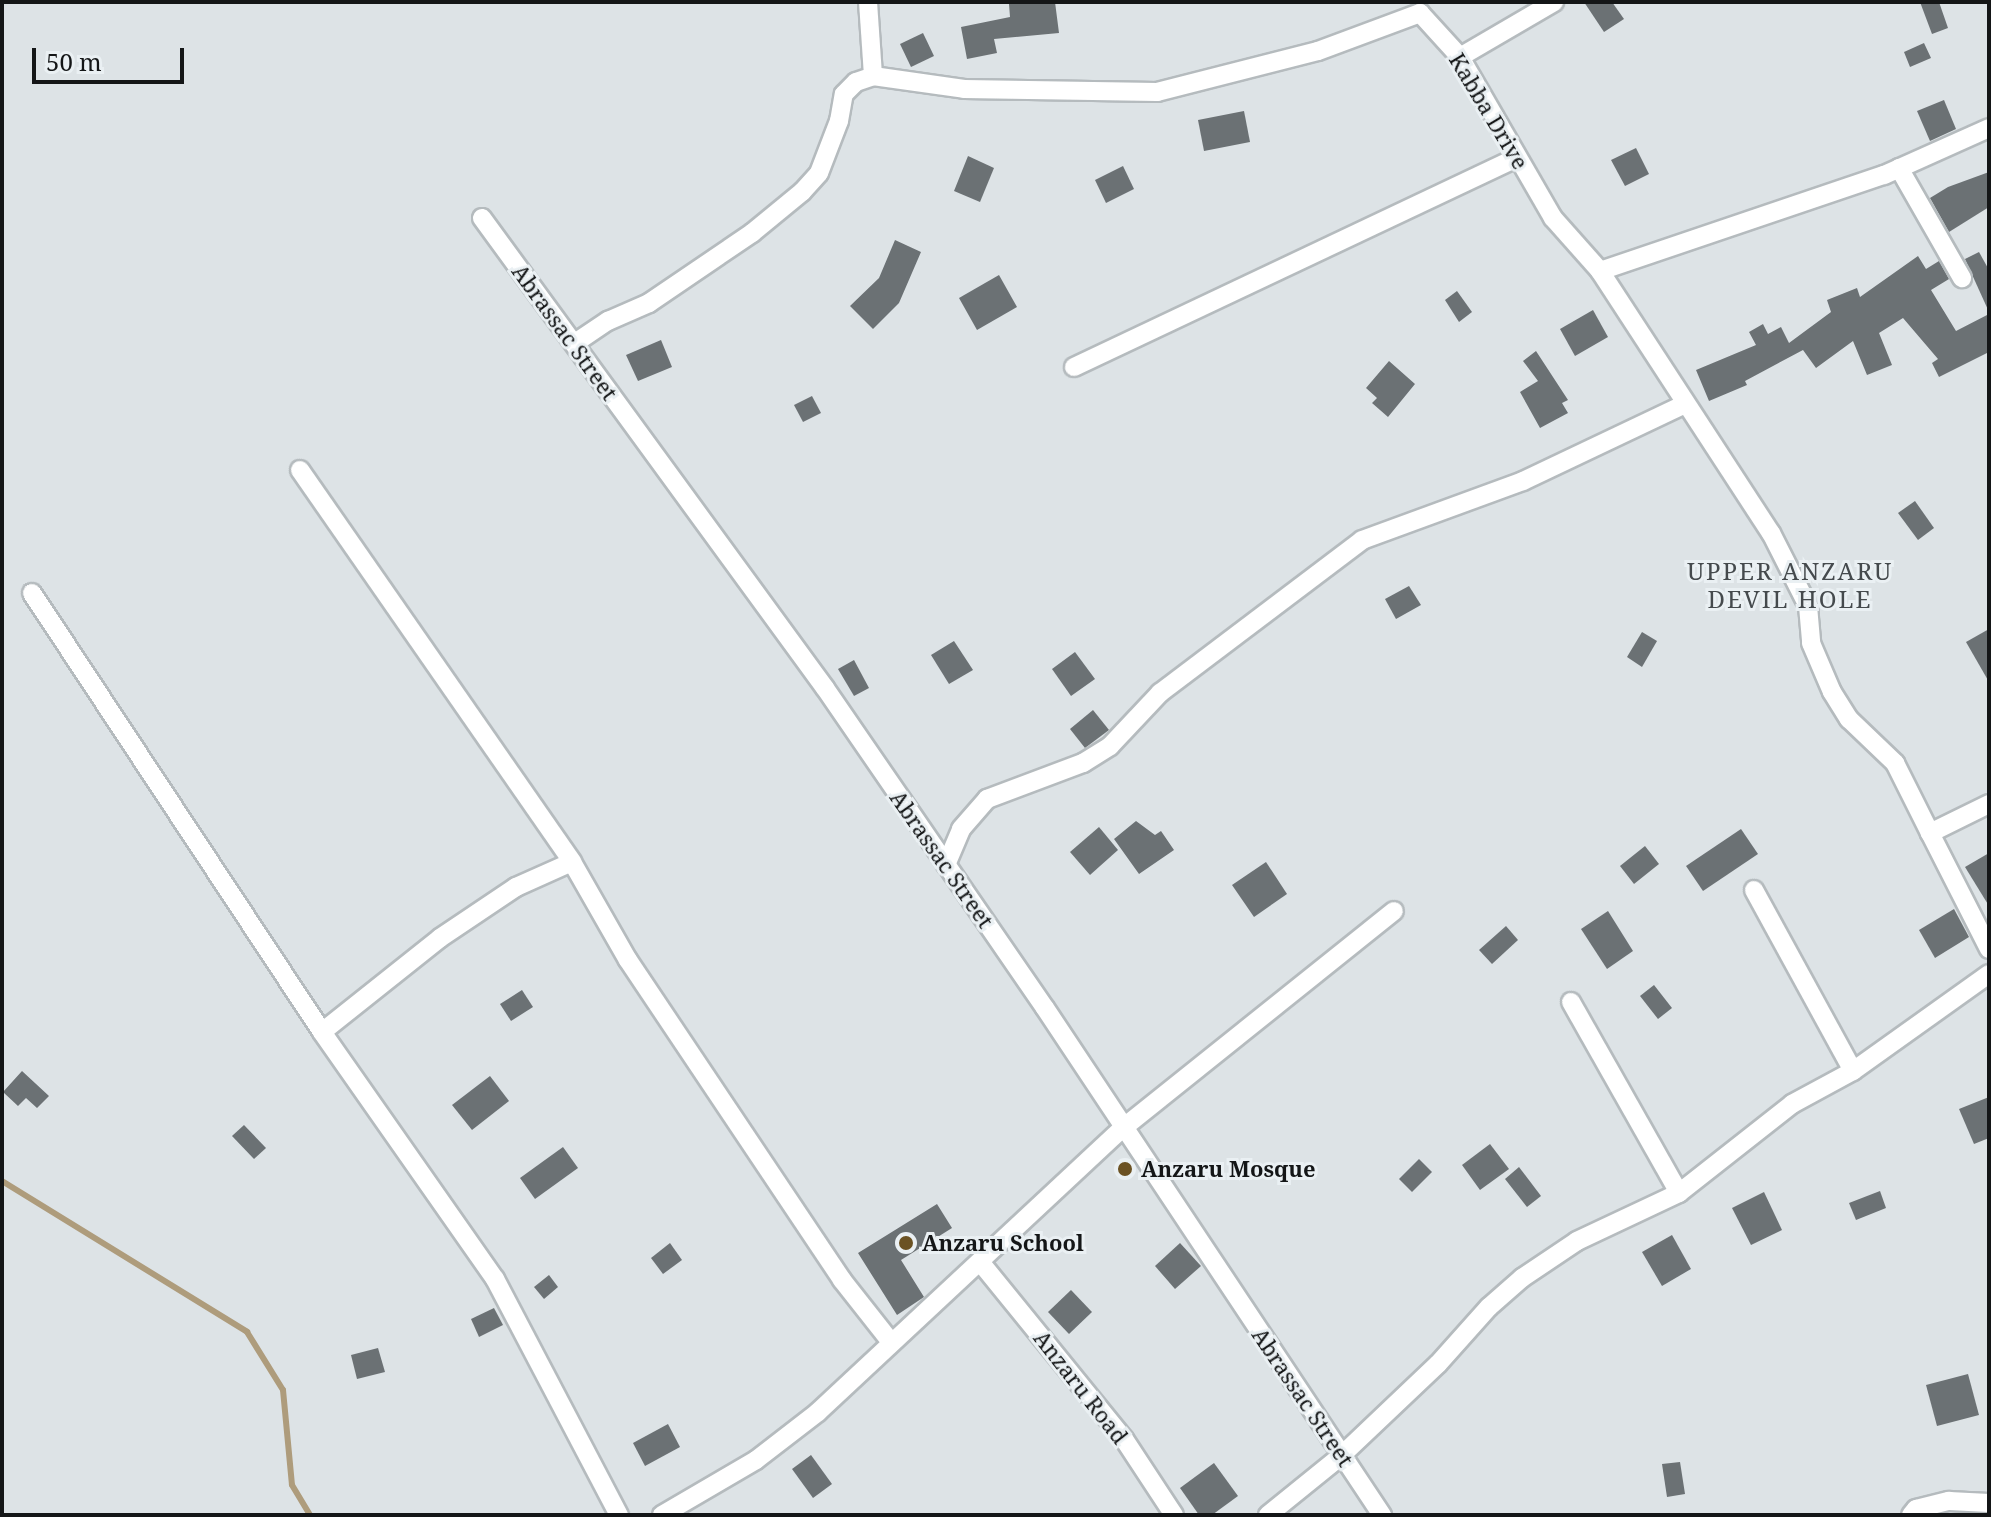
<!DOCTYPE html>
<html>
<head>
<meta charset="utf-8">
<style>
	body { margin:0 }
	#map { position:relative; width:1991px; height:1517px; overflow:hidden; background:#dde3e6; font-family:"Noto Serif",serif }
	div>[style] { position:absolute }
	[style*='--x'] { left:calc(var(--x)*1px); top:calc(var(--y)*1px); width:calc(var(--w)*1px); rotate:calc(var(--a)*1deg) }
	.stream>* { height:6px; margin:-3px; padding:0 3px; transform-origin:3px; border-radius:3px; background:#ae9c7c }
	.building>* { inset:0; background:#6b7174 }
	.roads { filter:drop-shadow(2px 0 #b5bbbe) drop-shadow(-2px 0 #b5bbbe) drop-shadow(0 2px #b5bbbe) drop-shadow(0 -2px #b5bbbe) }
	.minor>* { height:18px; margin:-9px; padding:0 9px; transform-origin:9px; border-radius:9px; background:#fff }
	.dots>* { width:22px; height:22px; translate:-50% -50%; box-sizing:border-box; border:4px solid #eaf0f3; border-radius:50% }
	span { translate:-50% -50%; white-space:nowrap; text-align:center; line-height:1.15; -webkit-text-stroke:6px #eaf0f3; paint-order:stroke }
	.street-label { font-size:22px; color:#141617 }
	.poi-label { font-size:22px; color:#141617; font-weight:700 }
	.left { translate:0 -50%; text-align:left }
	.neighbourhood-label { font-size:24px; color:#454a4d; letter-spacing:2px }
	.frame { position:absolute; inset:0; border:4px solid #141617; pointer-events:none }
	.scale { position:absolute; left:32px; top:48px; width:152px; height:36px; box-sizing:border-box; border:4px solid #141617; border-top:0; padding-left:10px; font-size:24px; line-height:28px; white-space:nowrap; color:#141617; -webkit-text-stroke:6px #eaf0f3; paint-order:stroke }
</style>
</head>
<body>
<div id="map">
	<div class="stream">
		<i style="--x:2;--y:1181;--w:288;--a:31.6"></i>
		<i style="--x:247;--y:1332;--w:68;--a:58.2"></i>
		<i style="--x:283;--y:1390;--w:95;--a:84.6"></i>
		<i style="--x:292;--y:1485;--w:35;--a:59"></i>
	</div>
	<div class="building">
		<i style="clip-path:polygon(1032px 2px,1055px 2px,1059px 33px,994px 39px,997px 53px,967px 59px,961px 27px,1010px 17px,1009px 4px)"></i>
		<i style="clip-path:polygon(1584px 2px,1612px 2px,1624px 19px,1604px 32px)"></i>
		<i style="clip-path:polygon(1920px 2px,1939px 2px,1948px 28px,1932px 34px)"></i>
		<i style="clip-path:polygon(923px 33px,934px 56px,911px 67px,900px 44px)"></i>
		<i style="clip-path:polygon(1924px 43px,1931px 58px,1910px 67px,1904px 52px)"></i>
		<i style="clip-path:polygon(1944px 100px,1956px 129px,1930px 141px,1917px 111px)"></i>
		<i style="clip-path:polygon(1244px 111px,1250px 142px,1204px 151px,1198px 120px)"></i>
		<i style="clip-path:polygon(1636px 148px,1649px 174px,1625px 186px,1611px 160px)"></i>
		<i style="clip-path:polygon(968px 156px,994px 168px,980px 202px,954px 191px)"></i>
		<i style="clip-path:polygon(1123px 166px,1134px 189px,1106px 203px,1095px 180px)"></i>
		<i style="clip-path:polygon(1989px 172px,1989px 207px,1949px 232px,1930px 198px,1948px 187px)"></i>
		<i style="clip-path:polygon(895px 240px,921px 252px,899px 303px,873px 329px,850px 306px,879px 278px)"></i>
		<i style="clip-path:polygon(1979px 252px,1989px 270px,1989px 312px,1965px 259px)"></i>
		<i style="clip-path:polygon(1918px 256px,1926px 269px,1939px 261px,1949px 279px,1931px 290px,1956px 331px,1989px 314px,1989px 352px,1939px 377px,1932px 363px,1938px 359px,1903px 318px,1879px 333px,1892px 365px,1867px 375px,1853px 341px,1816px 368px,1803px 350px,1745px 381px,1747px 385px,1709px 401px,1696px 370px,1756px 345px,1749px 332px,1763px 324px,1768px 334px,1781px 327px,1789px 343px,1831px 312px,1827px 300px,1857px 288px,1860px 297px)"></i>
		<i style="clip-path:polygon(999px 275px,1017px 307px,977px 330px,959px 298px)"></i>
		<i style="clip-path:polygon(1457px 291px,1472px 312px,1459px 322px,1445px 300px)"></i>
		<i style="clip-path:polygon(1593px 310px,1608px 337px,1575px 356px,1560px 329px)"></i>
		<i style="clip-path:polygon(661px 340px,672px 367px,638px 381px,626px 355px)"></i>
		<i style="clip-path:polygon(1536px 351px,1568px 400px,1562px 403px,1568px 413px,1540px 428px,1520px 392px,1538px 381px,1523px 361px)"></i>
		<i style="clip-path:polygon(1389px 361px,1415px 384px,1388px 417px,1372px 403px,1377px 398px,1366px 388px)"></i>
		<i style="clip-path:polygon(812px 396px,821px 413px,803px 422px,794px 405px)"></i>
		<i style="clip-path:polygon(1915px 501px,1934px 528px,1918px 540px,1898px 513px)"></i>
		<i style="clip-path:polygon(1409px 586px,1421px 605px,1396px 619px,1385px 599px)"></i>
		<i style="clip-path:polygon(1989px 629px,1989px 682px,1966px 642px)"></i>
		<i style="clip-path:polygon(1642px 632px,1657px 641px,1642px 667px,1627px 657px)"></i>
		<i style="clip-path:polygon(954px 641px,973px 670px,949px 684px,931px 655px)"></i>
		<i style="clip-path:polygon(1075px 652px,1095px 679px,1071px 696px,1052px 669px)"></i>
		<i style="clip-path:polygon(854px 660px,869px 688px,854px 696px,838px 669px)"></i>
		<i style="clip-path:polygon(1093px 710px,1109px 730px,1085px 748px,1070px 729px)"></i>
		<i style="clip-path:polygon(1136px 821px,1155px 835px,1161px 831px,1174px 850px,1139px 874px,1114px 839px)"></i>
		<i style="clip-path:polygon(1099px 827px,1118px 850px,1090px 875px,1070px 852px)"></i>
		<i style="clip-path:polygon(1741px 829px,1758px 854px,1703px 891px,1686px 866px)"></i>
		<i style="clip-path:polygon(1645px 846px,1659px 864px,1634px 884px,1620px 866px)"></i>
		<i style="clip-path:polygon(1989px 853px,1989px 906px,1965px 867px)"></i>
		<i style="clip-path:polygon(1266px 862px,1287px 894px,1254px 917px,1232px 885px)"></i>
		<i style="clip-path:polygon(1954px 909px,1969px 937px,1935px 958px,1919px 930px)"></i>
		<i style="clip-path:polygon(1608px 911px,1633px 951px,1607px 969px,1581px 929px)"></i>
		<i style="clip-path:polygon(1506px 926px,1518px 940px,1492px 964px,1479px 950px)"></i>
		<i style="clip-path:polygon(1654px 985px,1672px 1008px,1658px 1019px,1640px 996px)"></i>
		<i style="clip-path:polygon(522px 990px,533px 1007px,511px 1021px,500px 1004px)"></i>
		<i style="clip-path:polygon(22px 1071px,49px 1096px,37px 1108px,26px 1098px,18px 1106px,3px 1092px)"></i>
		<i style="clip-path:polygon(490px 1076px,509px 1101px,472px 1130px,452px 1105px)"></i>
		<i style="clip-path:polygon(1989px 1097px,1989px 1138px,1974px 1144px,1959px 1109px)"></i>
		<i style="clip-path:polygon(244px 1125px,266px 1148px,254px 1159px,232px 1136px)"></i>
		<i style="clip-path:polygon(1490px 1144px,1509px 1169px,1480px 1190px,1462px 1165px)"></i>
		<i style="clip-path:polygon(563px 1147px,578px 1168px,535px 1199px,520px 1178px)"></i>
		<i style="clip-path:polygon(1419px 1159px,1432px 1172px,1412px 1192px,1399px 1179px)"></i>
		<i style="clip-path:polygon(1519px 1167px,1541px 1196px,1527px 1207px,1505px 1179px)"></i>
		<i style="clip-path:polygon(1880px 1191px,1886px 1208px,1856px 1220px,1849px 1203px)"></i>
		<i style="clip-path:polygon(1764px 1192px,1782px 1230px,1751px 1245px,1732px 1208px)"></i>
		<i style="clip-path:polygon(937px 1204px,952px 1228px,901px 1260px,924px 1297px,897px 1315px,858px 1253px)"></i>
		<i style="clip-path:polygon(1672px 1235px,1691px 1269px,1662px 1286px,1642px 1252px)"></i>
		<i style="clip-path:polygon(670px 1243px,682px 1260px,663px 1274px,651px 1258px)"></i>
		<i style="clip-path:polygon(1180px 1243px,1201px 1266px,1175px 1289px,1155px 1266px)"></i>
		<i style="clip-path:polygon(549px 1275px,558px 1287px,544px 1299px,534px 1287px)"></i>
		<i style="clip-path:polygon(1071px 1290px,1092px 1312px,1069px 1334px,1048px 1312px)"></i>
		<i style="clip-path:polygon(494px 1308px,503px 1325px,479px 1337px,471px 1319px)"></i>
		<i style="clip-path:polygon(378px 1348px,385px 1372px,357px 1379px,351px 1355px)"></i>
		<i style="clip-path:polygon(1968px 1374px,1979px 1415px,1937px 1426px,1926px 1385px)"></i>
		<i style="clip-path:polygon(668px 1424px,680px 1447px,645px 1466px,633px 1443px)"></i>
		<i style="clip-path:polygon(811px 1455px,832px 1484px,813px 1498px,792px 1469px)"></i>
		<i style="clip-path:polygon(1680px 1462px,1685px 1494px,1667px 1497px,1662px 1464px)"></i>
		<i style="clip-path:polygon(1214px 1463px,1238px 1496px,1212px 1515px,1199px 1515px,1180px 1488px)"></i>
	</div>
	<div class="roads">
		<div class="minor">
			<i style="--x:868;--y:2;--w:74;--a:86.1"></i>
			<i style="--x:1460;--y:57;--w:109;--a:-30.3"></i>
			<i style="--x:1899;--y:168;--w:127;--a:60.2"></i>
			<i style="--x:482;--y:218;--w:582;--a:53.88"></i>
			<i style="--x:825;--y:688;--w:388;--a:55.5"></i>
			<i style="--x:1045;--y:1008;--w:609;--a:56.39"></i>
			<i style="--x:1600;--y:271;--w:300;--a:-18.7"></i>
			<i style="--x:1884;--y:175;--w:115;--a:-24.1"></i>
			<i style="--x:575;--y:343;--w:40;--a:-34"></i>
			<i style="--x:608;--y:321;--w:45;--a:-23.7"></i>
			<i style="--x:649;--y:303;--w:125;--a:-34.2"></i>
			<i style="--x:752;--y:233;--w:65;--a:-39.4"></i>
			<i style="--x:802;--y:192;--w:25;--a:-48"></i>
			<i style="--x:819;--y:173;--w:56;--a:-69"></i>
			<i style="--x:839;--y:121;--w:27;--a:-80"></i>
			<i style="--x:844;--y:94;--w:17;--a:-45"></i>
			<i style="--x:856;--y:82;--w:18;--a:-19"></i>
			<i style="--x:873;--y:76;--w:92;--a:8.1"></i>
			<i style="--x:964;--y:89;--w:193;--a:0.9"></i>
			<i style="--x:1157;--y:92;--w:166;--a:-14.3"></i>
			<i style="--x:1318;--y:51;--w:109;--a:-20.4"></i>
			<i style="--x:1420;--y:13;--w:59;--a:47.7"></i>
			<i style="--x:1460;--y:57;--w:186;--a:60"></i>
			<i style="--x:1553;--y:218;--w:71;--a:48.4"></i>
			<i style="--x:1600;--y:271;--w:313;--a:56.9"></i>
			<i style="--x:1771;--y:533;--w:82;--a:63.1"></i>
			<i style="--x:1808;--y:606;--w:37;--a:85"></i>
			<i style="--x:1811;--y:643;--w:53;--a:66.8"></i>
			<i style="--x:1832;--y:692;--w:32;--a:58"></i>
			<i style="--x:1849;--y:719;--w:64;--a:43.7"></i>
			<i style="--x:1895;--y:763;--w:78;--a:63.4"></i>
			<i style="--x:1074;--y:367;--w:490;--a:-25.3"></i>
			<i style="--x:300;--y:470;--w:477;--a:55.2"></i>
			<i style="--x:32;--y:593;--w:526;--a:56.55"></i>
			<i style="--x:322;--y:1032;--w:302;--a:55"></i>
			<i style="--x:495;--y:1279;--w:267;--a:62.3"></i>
			<i style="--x:1989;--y:804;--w:66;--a:153.8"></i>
			<i style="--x:1930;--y:833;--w:130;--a:63"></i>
			<i style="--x:946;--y:865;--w:39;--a:-67"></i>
			<i style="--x:961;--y:829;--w:40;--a:-49"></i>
			<i style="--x:987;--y:799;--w:103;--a:-20.6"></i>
			<i style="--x:1083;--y:763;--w:32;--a:-32"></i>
			<i style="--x:1110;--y:746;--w:73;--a:-46.7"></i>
			<i style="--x:1160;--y:693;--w:253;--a:-37.1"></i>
			<i style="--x:1362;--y:540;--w:171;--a:-20.1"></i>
			<i style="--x:1523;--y:481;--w:179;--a:-25.4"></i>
			<i style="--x:1754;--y:890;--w:206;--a:61.3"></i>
			<i style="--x:1571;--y:1002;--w:219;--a:60.5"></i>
			<i style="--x:322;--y:1032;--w:151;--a:-38.5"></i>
			<i style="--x:440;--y:938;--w:92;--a:-33.9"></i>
			<i style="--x:516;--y:887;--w:61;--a:-24.1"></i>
			<i style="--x:572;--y:862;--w:113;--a:60.3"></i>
			<i style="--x:628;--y:960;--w:385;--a:56.2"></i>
			<i style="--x:842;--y:1280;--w:79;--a:51.7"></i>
			<i style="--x:981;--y:1263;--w:227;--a:50.9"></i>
			<i style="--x:1124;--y:1439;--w:91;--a:56.7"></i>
			<i style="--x:662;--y:1515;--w:109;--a:-30.3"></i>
			<i style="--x:756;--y:1460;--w:78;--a:-37.7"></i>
			<i style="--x:818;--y:1412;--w:417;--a:-43"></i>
			<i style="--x:1123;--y:1128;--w:347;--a:-38.7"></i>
			<i style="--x:1268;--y:1515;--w:95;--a:-39"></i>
			<i style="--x:1342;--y:1455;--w:132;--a:-43.5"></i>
			<i style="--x:1438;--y:1364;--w:76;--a:-48.2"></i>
			<i style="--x:1489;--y:1307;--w:44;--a:-41.3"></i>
			<i style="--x:1522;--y:1278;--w:66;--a:-33.9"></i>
			<i style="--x:1577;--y:1241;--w:113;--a:-25.2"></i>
			<i style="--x:1679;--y:1193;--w:144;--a:-38.2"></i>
			<i style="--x:1792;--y:1104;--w:69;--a:-28.4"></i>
			<i style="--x:1853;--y:1071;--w:167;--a:-35.5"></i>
			<i style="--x:1911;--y:1515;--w:8;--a:-50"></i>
			<i style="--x:1916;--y:1509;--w:34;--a:-14"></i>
			<i style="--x:1949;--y:1501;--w:40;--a:2.9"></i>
		</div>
	</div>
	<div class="dots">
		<i style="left:1125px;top:1169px;background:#6b5223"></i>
		<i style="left:906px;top:1243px;background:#6b5223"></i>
	</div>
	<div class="street-label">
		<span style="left:1489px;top:111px;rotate:59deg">Kabba Drive</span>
		<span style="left:565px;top:332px;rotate:54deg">Abrassac Street</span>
		<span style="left:942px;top:859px;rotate:55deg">Abrassac Street</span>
		<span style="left:1081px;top:1387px;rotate:52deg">Anzaru Road</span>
		<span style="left:1303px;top:1397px;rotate:56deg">Abrassac Street</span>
	</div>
	<div class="poi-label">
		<span class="left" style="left:1141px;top:1169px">Anzaru Mosque</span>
		<span class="left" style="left:922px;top:1243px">Anzaru School</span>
	</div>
	<div class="neighbourhood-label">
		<span style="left:1790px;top:585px">UPPER ANZARU<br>DEVIL HOLE</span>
	</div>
	<div class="frame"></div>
	<div class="scale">50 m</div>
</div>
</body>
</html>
